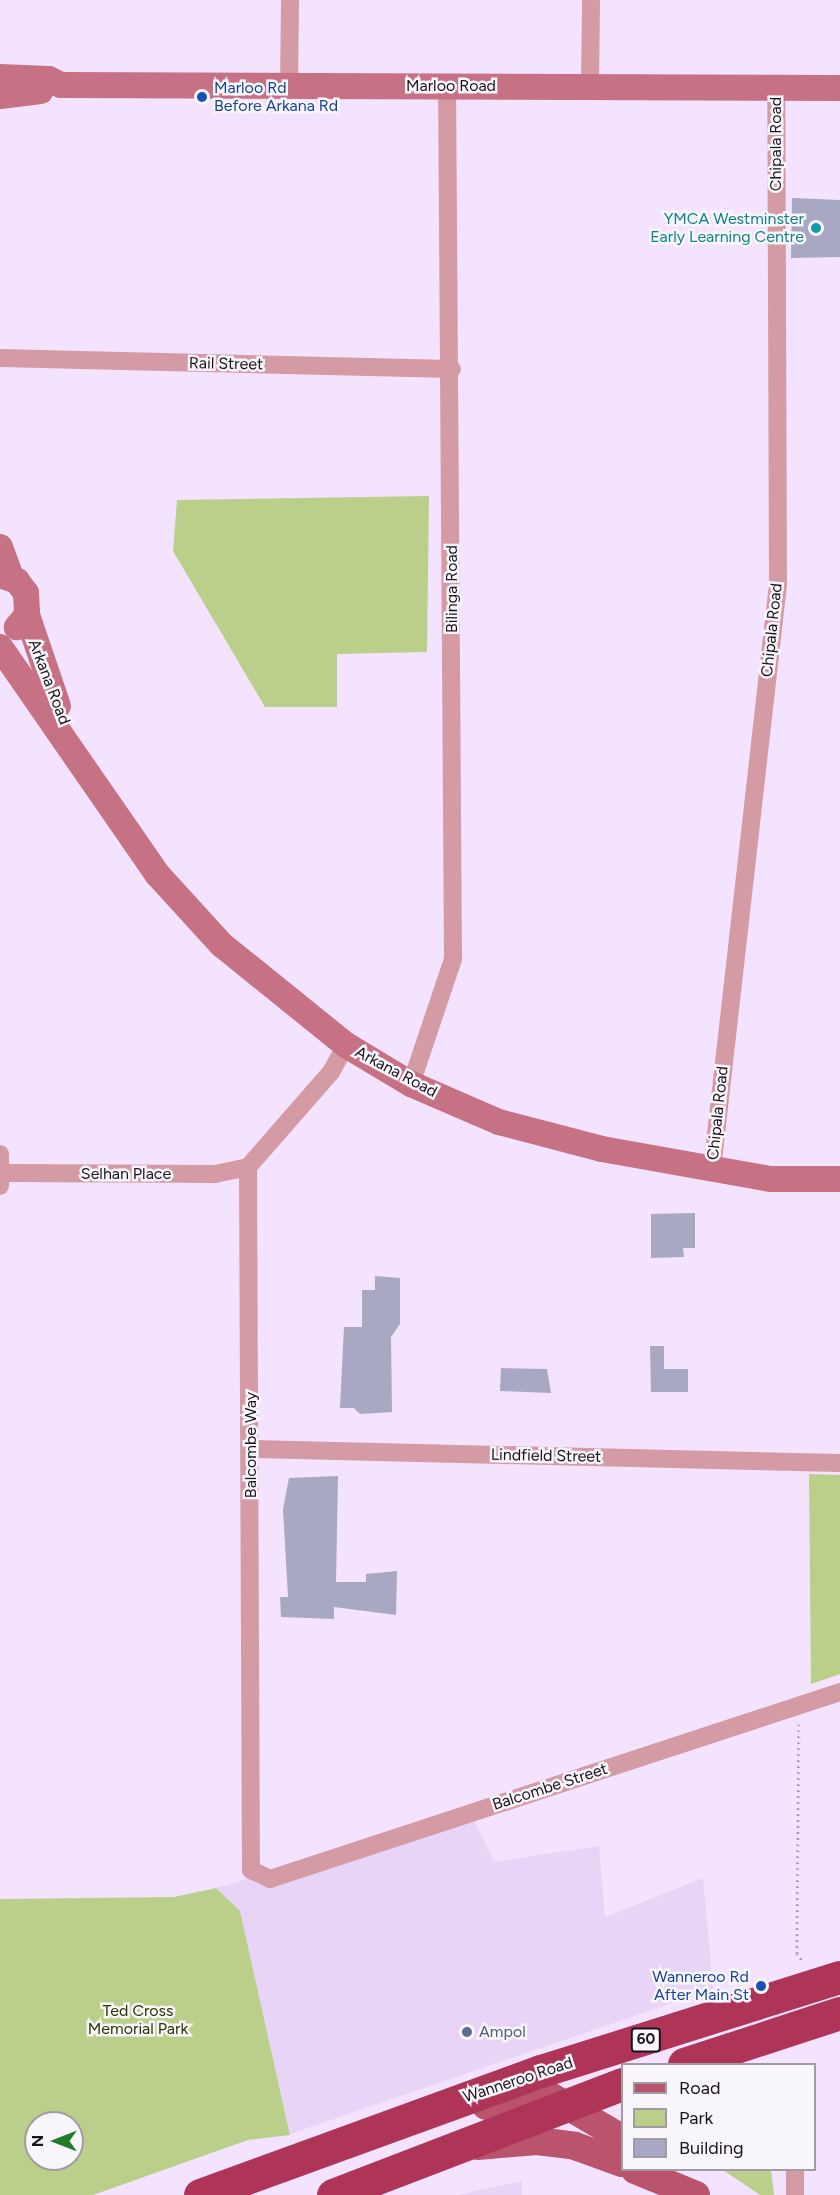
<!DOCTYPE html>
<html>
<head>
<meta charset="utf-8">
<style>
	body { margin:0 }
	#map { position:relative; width:840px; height:2195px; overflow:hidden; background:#f3e3fe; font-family:Figtree,sans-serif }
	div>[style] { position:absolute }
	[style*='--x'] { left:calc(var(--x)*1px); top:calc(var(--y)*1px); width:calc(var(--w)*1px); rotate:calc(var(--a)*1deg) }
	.built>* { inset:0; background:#e8d4f6 }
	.green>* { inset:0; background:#bacf89 }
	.building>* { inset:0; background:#a8a8c4 }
	.path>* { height:3px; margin-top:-1.5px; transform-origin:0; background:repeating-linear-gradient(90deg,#ab9eb4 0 1.5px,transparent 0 6px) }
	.street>* { height:18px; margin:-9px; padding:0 9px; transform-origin:9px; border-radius:9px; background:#d59ba5 }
	.secondary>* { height:26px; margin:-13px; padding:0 13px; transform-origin:13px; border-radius:13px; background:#c67284 }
	.primary>* { height:28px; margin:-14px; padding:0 14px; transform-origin:14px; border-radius:14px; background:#ba536c }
	.highway>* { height:33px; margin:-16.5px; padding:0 16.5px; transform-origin:16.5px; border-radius:16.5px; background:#ae3558 }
	.dots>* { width:16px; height:16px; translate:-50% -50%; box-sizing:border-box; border:3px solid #f9f6fb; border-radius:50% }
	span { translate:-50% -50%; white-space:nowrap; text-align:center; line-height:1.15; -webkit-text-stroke:5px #f9f6fb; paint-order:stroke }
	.shield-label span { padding:2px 4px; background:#f9f6fb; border:2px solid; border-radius:4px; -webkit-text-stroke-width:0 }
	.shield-label { font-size:15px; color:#1a141e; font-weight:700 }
	.street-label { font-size:16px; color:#1a141e }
	.transit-label { font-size:16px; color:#164399 }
	.left { translate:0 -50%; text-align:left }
	.right { translate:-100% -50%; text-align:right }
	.culture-label { font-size:16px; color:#0d838f }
	.park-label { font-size:16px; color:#293500 }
	.service-label { font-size:16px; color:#4e5e75 }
	.legend { position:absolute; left:621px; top:2063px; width:195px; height:108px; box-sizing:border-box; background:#f9f6fb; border:2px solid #a09ca3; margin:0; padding:8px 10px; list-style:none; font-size:18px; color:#1a141e }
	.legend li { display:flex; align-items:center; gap:12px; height:30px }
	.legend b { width:30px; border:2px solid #a09ca3 }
	.north { position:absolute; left:24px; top:2111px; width:60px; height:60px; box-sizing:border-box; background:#f9f6fb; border:2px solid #a09ca3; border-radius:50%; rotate:270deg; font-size:16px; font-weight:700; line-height:24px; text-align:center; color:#1a141e }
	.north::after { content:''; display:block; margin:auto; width:21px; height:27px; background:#227b2a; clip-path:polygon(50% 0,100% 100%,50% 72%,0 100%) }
</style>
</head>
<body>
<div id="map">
	<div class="built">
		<i style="clip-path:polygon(472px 1816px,494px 1862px,599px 1846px,605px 1917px,703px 1878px,713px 1989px,290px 2134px,240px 1911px,216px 1888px)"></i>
		<i style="clip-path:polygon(522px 2181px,522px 2195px,458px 2195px,462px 2194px)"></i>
	</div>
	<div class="green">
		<i style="clip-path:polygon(429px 496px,427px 652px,337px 654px,337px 707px,265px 707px,173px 551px,177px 500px)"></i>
		<i style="clip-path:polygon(809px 1474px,840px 1475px,840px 1674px,811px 1684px)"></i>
		<i style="clip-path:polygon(evenodd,216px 1888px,240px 1911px,290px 2135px,248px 2140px,93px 2195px,0 2195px,0 1899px,174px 1897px,216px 1888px,36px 2123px,72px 2123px,72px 2159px,36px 2159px,36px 2123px)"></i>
		<i style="clip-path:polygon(723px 2170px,771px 2170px,774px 2195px,760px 2195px)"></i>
	</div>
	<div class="building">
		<i style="clip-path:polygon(792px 198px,840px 200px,840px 257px,791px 258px)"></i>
		<i style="clip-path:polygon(695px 1213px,695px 1248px,683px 1248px,684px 1257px,651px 1258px,651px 1214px)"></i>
		<i style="clip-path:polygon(375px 1276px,400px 1278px,400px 1324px,391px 1337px,392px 1412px,360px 1414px,354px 1408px,340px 1408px,344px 1327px,362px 1327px,362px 1290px,375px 1290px)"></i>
		<i style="clip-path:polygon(650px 1346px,664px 1346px,664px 1369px,688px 1369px,688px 1392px,651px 1392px)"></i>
		<i style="clip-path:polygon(501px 1368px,547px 1369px,551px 1393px,500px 1391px)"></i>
		<i style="clip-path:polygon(338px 1476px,336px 1582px,366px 1582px,366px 1574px,397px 1571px,396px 1615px,334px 1607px,334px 1619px,281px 1617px,280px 1597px,288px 1597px,283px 1509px,289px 1478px)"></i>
	</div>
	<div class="path">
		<i style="--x:799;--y:1724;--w:229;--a:90.5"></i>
		<i style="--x:797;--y:1953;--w:11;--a:56"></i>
	</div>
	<div class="street">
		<i style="--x:590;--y:85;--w:85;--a:-89.3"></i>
		<i style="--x:289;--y:86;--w:86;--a:-89.3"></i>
		<i style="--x:0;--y:358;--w:452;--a:1.4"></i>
		<i style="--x:346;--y:1045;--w:31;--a:119"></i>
		<i style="--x:331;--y:1072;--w:126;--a:131.1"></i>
		<i style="--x:248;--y:1167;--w:703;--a:89.76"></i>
		<i style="--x:251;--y:1870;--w:21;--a:25"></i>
		<i style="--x:270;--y:1879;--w:600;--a:-18.16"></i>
		<i style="--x:411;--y:1084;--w:132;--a:-71.4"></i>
		<i style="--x:453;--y:959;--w:872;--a:-90.39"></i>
		<i style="--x:0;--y:1154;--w:32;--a:90"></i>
		<i style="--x:712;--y:1169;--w:589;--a:-83.56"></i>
		<i style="--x:778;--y:584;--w:497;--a:-90.2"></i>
		<i style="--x:4;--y:1173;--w:211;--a:0.3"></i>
		<i style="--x:215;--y:1174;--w:34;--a:-12"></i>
		<i style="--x:251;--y:1449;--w:589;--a:1.36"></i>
		<i style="--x:795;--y:2170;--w:25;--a:90"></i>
	</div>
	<div class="secondary">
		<i style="--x:0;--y:77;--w:49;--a:2.3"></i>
		<i style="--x:49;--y:79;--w:13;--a:27"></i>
		<i style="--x:61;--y:85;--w:779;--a:0.22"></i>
		<i style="--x:0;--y:96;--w:41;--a:-7"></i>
		<i style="--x:0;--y:547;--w:32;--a:70"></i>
		<i style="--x:0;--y:575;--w:18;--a:19"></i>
		<i style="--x:17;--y:581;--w:15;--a:53"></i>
		<i style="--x:26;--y:593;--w:22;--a:87"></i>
		<i style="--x:27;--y:615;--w:16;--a:130"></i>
		<i style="--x:27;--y:615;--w:96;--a:71.2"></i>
		<i style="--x:0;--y:647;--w:277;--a:55.3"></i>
		<i style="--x:158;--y:875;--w:95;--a:47.6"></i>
		<i style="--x:222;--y:945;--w:159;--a:38.9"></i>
		<i style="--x:346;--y:1045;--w:76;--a:31"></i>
		<i style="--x:411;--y:1084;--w:96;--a:23.4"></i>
		<i style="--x:499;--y:1122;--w:106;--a:14.7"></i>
		<i style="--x:602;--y:1149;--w:171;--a:10.1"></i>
		<i style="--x:770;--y:1179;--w:70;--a:0"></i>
	</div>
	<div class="primary">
		<i style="--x:486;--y:2106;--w:42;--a:-16.7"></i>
		<i style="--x:526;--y:2094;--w:26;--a:7"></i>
		<i style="--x:552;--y:2097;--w:81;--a:30.4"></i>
		<i style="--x:478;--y:2146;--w:59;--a:-4.8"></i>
		<i style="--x:537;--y:2141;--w:38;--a:7"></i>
		<i style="--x:575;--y:2146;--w:50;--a:19.9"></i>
		<i style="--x:635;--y:2170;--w:66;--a:22.3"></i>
	</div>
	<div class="highway">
		<i style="--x:684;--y:2064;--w:164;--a:-18.1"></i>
		<i style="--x:200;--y:2195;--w:363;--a:-20"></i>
		<i style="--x:541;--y:2071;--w:313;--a:-17.5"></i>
		<i style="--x:333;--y:2195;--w:310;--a:-21"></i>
	</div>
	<div class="dots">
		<i style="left:202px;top:97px;background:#1a4fb4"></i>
		<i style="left:816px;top:228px;background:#0f9aa8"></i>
		<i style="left:761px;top:1986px;background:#1a4fb4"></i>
		<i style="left:467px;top:2032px;background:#5c6f8a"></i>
	</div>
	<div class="shield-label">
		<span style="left:646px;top:2040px">60</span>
	</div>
	<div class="street-label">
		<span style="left:451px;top:86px">Marloo Road</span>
		<span style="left:776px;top:144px;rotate:-90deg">Chipala Road</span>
		<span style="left:226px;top:364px;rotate:1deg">Rail Street</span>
		<span style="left:452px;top:589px;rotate:-90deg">Bilinga Road</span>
		<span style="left:772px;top:630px;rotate:-84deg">Chipala Road</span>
		<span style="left:49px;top:682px;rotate:69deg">Arkana Road</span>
		<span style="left:396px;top:1072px;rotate:28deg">Arkana Road</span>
		<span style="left:718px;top:1113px;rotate:-84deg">Chipala Road</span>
		<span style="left:126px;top:1174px">Selhan Place</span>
		<span style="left:251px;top:1445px;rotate:-90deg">Balcombe Way</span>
		<span style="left:546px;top:1456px;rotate:1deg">Lindfield Street</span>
		<span style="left:550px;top:1787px;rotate:-18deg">Balcombe Street</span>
		<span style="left:518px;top:2080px;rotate:-18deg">Wanneroo Road</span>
	</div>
	<div class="transit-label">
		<span class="left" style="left:214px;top:97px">Marloo Rd<br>Before Arkana Rd</span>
		<span class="right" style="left:749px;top:1986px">Wanneroo Rd<br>After Main St</span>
	</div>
	<div class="culture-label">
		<span class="right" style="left:804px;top:228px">YMCA Westminster<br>Early Learning Centre</span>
	</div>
	<div class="park-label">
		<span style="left:138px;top:2020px">Ted Cross<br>Memorial Park</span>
	</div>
	<div class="service-label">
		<span class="left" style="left:479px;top:2032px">Ampol</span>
	</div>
	<ul class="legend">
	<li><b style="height:8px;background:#ba536c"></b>Road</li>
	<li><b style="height:16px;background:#bacf89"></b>Park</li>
	<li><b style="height:16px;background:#a8a8c4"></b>Building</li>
	</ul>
	<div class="north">N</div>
</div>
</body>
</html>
